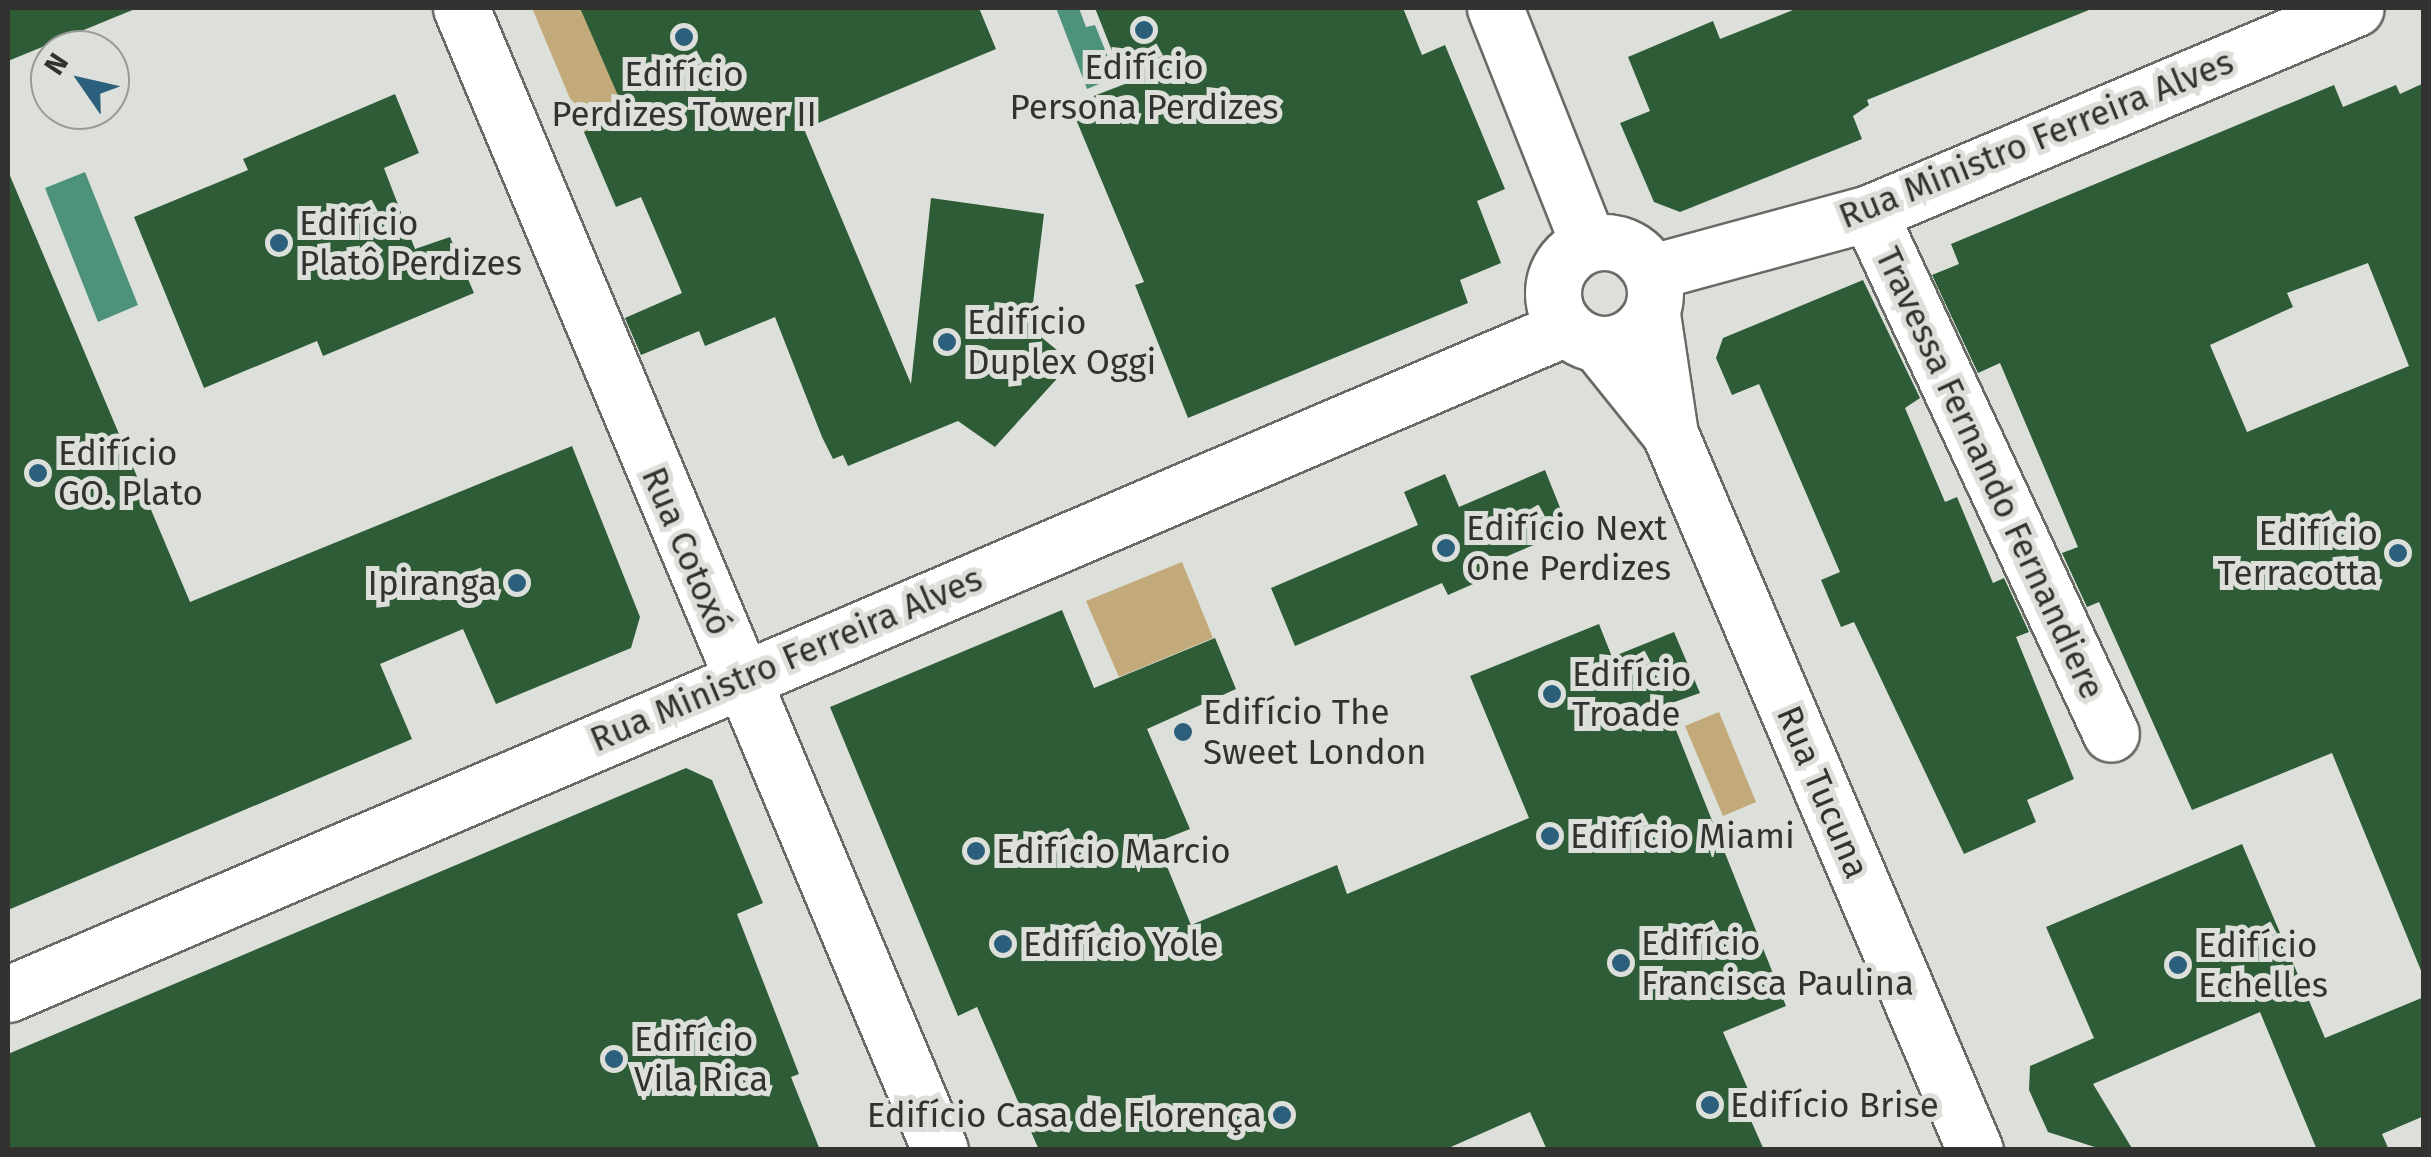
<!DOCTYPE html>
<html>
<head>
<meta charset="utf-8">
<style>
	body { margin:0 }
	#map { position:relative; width:2431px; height:1157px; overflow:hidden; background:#dde0da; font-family:"Fira Sans",sans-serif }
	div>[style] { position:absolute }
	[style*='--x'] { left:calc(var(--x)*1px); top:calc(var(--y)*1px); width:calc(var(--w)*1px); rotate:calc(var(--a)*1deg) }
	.green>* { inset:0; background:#c2aa7a }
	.water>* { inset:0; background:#4d937c }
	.building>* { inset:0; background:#2e5c37 }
	.roads { filter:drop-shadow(2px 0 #686a65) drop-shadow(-2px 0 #686a65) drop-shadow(0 2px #686a65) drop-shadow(0 -2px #686a65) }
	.minor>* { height:55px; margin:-27.5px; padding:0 27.5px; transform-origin:27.5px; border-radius:27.5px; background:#fff }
	.tertiary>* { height:55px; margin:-27.5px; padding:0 27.5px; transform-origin:27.5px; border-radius:27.5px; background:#fff }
	.tertiary>.ring { margin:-27.5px; padding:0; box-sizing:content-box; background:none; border:55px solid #fff; border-radius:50% }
	.dots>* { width:28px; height:28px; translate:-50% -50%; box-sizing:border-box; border:5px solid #dde0da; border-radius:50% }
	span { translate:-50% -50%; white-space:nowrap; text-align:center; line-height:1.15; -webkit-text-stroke:10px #dde0da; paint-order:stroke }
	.poi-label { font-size:35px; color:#323331 }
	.left { translate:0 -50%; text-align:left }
	.right { translate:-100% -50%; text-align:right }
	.street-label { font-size:35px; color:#323331 }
	.frame { position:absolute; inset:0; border:10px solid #323331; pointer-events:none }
	.north { position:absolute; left:30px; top:30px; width:100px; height:100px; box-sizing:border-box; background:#dde0da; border:2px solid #999b96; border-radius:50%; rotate:304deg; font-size:28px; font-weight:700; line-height:40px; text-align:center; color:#323331 }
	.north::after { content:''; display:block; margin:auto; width:35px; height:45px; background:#2b5f7b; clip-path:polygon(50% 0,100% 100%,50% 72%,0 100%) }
</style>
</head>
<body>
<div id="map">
	<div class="green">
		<i style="clip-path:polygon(532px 8px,594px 8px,583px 12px,656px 101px,584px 132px)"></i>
		<i style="clip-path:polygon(1182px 562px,1213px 638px,1119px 677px,1086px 601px)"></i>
		<i style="clip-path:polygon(1719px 712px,1756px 802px,1723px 816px,1685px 726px)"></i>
	</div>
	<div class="water">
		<i style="clip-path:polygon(1056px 8px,1079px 8px,1086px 27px,1095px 25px,1116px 77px,1087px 89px)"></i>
		<i style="clip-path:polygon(85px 172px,138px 305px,98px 322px,45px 188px)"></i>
	</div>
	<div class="building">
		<i style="clip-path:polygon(8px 8px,135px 8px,135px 9px,8px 61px)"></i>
		<i style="clip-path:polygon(580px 8px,979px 8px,996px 49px,804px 129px,911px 384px,931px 198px,1044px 214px,1030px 328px,1063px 355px,1056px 366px,1063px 372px,995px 447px,958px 421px,848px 466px,843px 455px,833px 459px,822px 437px,775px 317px,705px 346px,699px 331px,641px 355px,625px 318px,682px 293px,641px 197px,616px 207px,584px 132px,626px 114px)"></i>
		<i style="clip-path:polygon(1095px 8px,1403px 8px,1422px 55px,1445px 45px,1505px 189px,1477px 201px,1501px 263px,1460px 280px,1468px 303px,1188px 418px,1135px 285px,1144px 282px,1070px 105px,1125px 84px)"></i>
		<i style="clip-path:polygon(1798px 8px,2089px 8px,2089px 10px,1867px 100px,1869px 105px,1853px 116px,1862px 139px,1680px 212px,1654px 202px,1620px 123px,1650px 111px,1628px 57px,1713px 21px,1720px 39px)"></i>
		<i style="clip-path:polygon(evenodd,2424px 83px,2424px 973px,2422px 973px,2332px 753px,2192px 810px,2099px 602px,2087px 607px,2062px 553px,2078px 547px,2000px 363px,1978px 373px,1932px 275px,1959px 264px,1951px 244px,2334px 85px,2343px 107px,2396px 85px,2400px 94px,2424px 83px,2368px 263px,2409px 366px,2247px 432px,2210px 345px,2293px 307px,2287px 293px,2368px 263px)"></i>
		<i style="clip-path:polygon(395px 94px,419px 153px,384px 168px,415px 249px,450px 237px,474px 293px,323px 356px,317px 341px,204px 388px,134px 217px,248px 170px,243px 159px)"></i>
		<i style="clip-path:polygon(8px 171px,190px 602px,572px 446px,640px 617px,631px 648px,496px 704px,463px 629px,380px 664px,412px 739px,8px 910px)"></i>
		<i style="clip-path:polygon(1863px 280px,1920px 398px,1905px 408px,1945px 502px,1957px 497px,1993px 583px,2004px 578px,2029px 632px,2016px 637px,2074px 779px,2027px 800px,2036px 822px,1964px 854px,1854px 622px,1841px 627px,1821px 580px,1840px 572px,1759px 384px,1732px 395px,1716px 358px,1723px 338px)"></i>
		<i style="clip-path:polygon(1545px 470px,1569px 530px,1484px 566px,1489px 577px,1448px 595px,1442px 583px,1295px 646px,1271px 588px,1418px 525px,1404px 492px,1445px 474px,1459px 507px)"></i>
		<i style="clip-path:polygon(1062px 610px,1094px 688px,1215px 638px,1236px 689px,1147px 729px,1190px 829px,1157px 842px,1191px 925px,1337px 865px,1347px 894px,1529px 818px,1470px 676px,1599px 624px,1612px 657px,1674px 632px,1700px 693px,1666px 705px,1786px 1006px,1723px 1032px,1754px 1103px,1745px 1107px,1764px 1150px,1547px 1150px,1530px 1112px,1444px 1150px,1039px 1150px,977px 1007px,958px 1016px,830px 707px)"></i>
		<i style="clip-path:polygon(686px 768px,712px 780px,763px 903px,737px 914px,799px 1074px,791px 1077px,820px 1150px,8px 1150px,8px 1054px)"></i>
		<i style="clip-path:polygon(2242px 844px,2325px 1038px,2424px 997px,2424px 1116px,2382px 1134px,2389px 1150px,2317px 1150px,2260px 1012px,2093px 1084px,2133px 1150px,2104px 1150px,2048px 1132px,2029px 1090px,2030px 1066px,2094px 1038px,2046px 927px)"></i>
	</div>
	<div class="roads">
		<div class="minor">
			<i style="--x:1495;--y:8;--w:253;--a:68.4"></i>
			<i style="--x:1869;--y:213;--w:574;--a:65.09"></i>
			<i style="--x:1652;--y:314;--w:121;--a:81.5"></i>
			<i style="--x:1670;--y:434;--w:778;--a:66.93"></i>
			<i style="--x:1598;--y:344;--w:112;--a:51.2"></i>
		</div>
		<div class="tertiary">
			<i style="--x:461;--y:8;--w:1238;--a:67.24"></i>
			<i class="ring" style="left:1553px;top:242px;width:47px;height:47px"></i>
			<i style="--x:1652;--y:272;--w:225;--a:-15.2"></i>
			<i style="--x:1869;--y:213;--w:528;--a:-22.83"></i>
			<i style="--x:8;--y:994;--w:1694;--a:-23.15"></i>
		</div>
	</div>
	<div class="dots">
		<i style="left:1144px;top:30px;background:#2b5f7b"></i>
		<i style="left:684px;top:37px;background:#2b5f7b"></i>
		<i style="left:279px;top:243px;background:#2b5f7b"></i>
		<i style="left:947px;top:342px;background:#2b5f7b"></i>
		<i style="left:38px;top:473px;background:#2b5f7b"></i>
		<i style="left:1446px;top:548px;background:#2b5f7b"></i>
		<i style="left:2398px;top:553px;background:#2b5f7b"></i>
		<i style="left:517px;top:583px;background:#2b5f7b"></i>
		<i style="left:1552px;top:694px;background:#2b5f7b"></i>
		<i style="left:1183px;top:732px;background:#2b5f7b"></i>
		<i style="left:1550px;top:836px;background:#2b5f7b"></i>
		<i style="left:976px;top:851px;background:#2b5f7b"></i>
		<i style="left:1003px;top:944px;background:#2b5f7b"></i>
		<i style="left:1621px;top:963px;background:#2b5f7b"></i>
		<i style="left:2178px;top:965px;background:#2b5f7b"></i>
		<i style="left:614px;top:1059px;background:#2b5f7b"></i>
		<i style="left:1710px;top:1105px;background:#2b5f7b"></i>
		<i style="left:1282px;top:1115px;background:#2b5f7b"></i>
	</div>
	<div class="poi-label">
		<span style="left:1144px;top:87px">Edifício<br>Persona Perdizes</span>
		<span style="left:684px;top:94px">Edifício<br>Perdizes Tower II</span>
		<span class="left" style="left:299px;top:243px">Edifício<br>Platô Perdizes</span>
		<span class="left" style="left:967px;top:342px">Edifício<br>Duplex Oggi</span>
		<span class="left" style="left:58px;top:473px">Edifício<br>GO. Plato</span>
		<span class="left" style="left:1466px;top:548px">Edifício Next<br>One Perdizes</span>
		<span class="right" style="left:2378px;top:553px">Edifício<br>Terracotta</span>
		<span class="right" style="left:497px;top:583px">Ipiranga</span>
		<span class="left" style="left:1572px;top:694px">Edifício<br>Troade</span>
		<span class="left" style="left:1203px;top:732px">Edifício The<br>Sweet London</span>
		<span class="left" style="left:1570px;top:836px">Edifício Miami</span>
		<span class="left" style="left:996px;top:851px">Edifício Marcio</span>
		<span class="left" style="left:1641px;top:963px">Edifício<br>Francisca Paulina</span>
		<span class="left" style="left:1023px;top:944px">Edifício Yole</span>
		<span class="left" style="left:2198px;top:965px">Edifício<br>Echelles</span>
		<span class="left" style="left:634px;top:1059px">Edifício<br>Vila Rica</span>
		<span class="left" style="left:1730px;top:1105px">Edifício Brise</span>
		<span class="right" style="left:1262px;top:1115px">Edifício Casa de Florença</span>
	</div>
	<div class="street-label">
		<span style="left:2036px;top:139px;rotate:-22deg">Rua Ministro Ferreira Alves</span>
		<span style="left:1990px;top:473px;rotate:65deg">Travessa Fernando Fernandiere</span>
		<span style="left:687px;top:551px;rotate:67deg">Rua Cotoxó</span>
		<span style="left:786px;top:659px;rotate:-23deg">Rua Ministro Ferreira Alves</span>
		<span style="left:1823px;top:792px;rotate:67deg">Rua Tucuna</span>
	</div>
	<div class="frame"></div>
	<div class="north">N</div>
</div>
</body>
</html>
